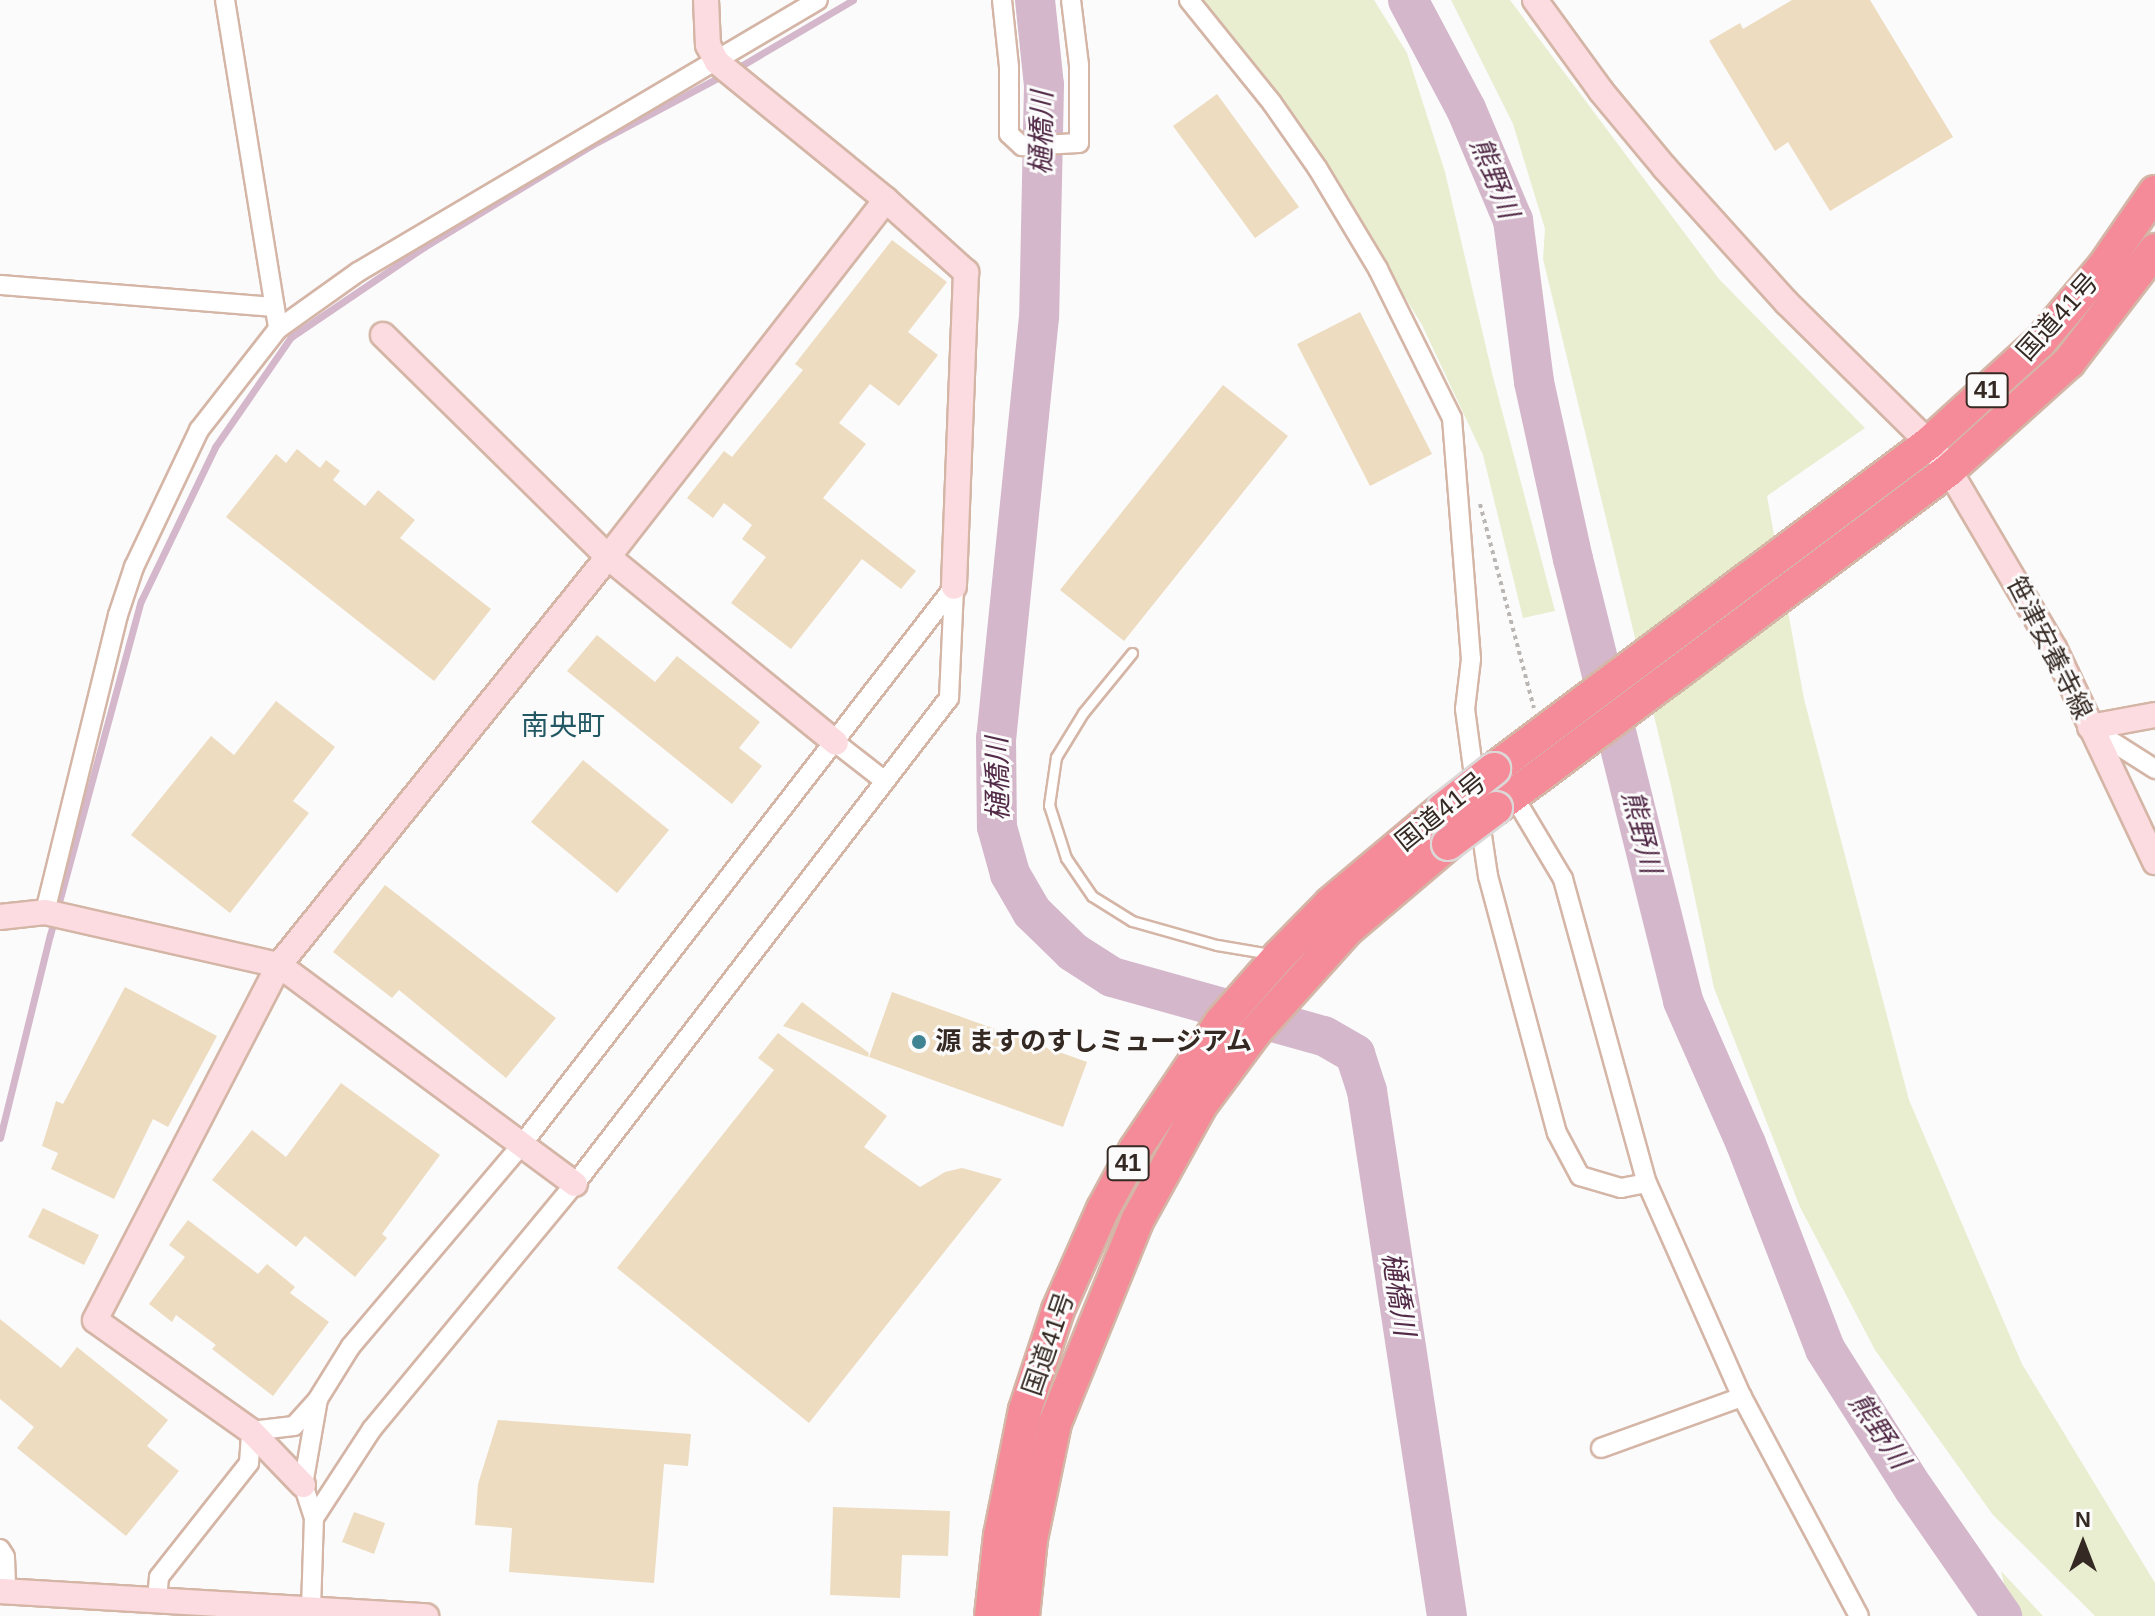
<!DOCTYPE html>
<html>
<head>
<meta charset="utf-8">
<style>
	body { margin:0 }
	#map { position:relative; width:2155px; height:1616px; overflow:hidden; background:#fbfbfb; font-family:Arial,"Noto Sans JP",sans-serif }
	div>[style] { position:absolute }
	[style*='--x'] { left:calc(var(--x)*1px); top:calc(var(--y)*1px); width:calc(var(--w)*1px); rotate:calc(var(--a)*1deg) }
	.green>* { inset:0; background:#e9eed1 }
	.stream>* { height:7px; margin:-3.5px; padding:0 3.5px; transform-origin:3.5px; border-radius:3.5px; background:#d4b7ca }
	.river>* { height:40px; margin:-20px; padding:0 20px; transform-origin:20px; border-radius:20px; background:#d4b7ca }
	.building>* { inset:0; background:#eddcc0 }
	.path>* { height:4px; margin-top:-2px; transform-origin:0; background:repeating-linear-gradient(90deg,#bab6b4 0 4px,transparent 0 8px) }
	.roads { filter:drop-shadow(2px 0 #d4b5a6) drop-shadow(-2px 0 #d4b5a6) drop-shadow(0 2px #d4b5a6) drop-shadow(0 -2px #d4b5a6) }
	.lane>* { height:9px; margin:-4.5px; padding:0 4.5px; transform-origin:4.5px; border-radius:4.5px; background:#fff }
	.street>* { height:18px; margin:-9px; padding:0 9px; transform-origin:9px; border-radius:9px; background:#fff }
	.secondary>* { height:24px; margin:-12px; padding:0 12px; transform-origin:12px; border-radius:12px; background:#fcdce0 }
	.highway>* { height:32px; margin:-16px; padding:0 16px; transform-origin:16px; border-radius:16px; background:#f58a98 }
	.bridges { filter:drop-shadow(2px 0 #dbd8d7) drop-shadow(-2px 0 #dbd8d7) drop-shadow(0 2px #dbd8d7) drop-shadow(0 -2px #dbd8d7) }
	.highway-bridge>* { height:32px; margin:-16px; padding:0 16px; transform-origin:16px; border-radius:16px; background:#f58a98 }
	.dots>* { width:22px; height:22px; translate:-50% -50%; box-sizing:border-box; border:4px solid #fbfbfb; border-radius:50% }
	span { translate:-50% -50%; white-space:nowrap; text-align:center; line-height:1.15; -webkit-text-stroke:6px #fbfbfb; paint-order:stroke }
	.shield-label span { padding:2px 6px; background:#fbfbfb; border:2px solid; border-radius:6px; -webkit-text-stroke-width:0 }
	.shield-label { font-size:24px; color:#352923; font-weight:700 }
	.street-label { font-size:26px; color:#352923 }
	.poi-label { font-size:26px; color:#352923; font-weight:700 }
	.left { translate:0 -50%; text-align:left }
	.water-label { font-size:28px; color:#522a47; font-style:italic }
	.neighbourhood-label { font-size:28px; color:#215864 }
	.north { position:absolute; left:2043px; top:1504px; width:80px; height:80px; -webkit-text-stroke:6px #fbfbfb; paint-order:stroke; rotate:0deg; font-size:22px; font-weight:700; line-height:32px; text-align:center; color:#352923 }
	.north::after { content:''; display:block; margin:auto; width:28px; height:36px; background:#352923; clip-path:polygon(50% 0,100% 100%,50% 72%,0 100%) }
</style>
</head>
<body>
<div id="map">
	<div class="green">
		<i style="clip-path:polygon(1202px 0,1374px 0,1407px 53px,1445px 172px,1492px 373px,1555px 611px,1523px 618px,1483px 455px,1422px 325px,1335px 183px)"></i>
		<i style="clip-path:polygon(1451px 0,1510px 0,1719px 279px,1865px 428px,1767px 496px,1804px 699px,1909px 1100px,2022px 1364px,2155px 1583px,2155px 1616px,2095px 1616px,1993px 1515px,1875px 1350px,1800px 1207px,1714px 988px,1671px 786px,1543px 259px,1545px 229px,1513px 124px)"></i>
		<i style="clip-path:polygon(2001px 1571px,2043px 1616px,2011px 1616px)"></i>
	</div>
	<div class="stream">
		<i style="--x:734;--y:70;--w:138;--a:-30.5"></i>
		<i style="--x:0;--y:1138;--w:209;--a:-76.2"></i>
		<i style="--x:50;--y:935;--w:346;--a:-74.8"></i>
		<i style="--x:141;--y:601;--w:171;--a:-64.3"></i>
		<i style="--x:215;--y:447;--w:134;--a:-55.4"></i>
		<i style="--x:291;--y:337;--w:161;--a:-34.1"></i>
		<i style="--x:424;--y:247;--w:197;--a:-31.3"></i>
		<i style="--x:592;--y:145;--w:149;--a:-28.1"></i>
	</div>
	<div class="river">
		<i style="--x:1035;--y:0;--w:85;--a:84"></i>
		<i style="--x:1044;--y:85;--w:232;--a:91.2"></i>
		<i style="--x:1039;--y:317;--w:423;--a:95.8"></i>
		<i style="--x:996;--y:738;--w:89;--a:89.4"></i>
		<i style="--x:997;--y:827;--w:49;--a:74.5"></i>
		<i style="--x:1010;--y:874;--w:44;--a:59.9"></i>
		<i style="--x:1032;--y:912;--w:57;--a:44.3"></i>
		<i style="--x:1073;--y:952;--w:46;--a:32.7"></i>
		<i style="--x:1112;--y:977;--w:220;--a:15.6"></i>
		<i style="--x:1324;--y:1036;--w:36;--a:30"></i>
		<i style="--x:1355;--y:1054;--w:39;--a:72"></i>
		<i style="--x:1367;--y:1091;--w:531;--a:81.34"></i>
		<i style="--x:1408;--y:0;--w:123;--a:62"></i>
		<i style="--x:1466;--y:109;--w:121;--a:67.1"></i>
		<i style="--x:1513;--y:220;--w:163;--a:82.6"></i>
		<i style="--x:1534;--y:382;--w:181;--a:77.6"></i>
		<i style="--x:1573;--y:559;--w:455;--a:76"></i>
		<i style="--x:1683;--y:1001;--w:156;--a:66.2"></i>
		<i style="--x:1746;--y:1144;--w:220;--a:68.9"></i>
		<i style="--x:1825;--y:1349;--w:166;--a:57.6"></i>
		<i style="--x:1914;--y:1489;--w:155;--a:55.3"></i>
	</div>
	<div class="building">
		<i style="clip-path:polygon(1792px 0,1870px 0,1953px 137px,1830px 211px,1788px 142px,1775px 151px,1709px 41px,1740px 23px,1743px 29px)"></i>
		<i style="clip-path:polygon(1217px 94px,1299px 207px,1255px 238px,1173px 126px)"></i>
		<i style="clip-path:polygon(892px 240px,947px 282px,908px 332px,938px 355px,899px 406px,870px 384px,839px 423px,866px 444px,823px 498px,916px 571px,901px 589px,862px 559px,791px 649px,731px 603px,766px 557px,742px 539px,752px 525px,724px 503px,713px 518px,687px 498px,724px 451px,732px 457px,803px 370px,795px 364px)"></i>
		<i style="clip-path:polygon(1360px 312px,1432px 454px,1370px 486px,1297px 344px)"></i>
		<i style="clip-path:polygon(1223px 385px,1288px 436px,1124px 641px,1060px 590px)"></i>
		<i style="clip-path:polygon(297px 449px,320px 468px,326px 460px,340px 471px,333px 480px,365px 506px,378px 490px,415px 520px,400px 538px,491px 609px,434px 681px,226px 517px,276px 454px,286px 463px)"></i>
		<i style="clip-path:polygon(597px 635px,655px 682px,677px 656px,760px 722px,739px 748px,762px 766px,732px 804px,567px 671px)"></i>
		<i style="clip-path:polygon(276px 701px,335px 747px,293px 801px,309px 813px,230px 913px,131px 835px,211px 736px,234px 755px)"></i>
		<i style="clip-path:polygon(583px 760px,669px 830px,617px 893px,531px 822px)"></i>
		<i style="clip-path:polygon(385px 885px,556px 1018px,506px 1078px,399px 990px,392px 998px,333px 952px)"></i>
		<i style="clip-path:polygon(125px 987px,217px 1036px,168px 1127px,153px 1119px,114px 1199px,51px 1169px,58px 1153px,42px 1146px,56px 1101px,63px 1104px)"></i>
		<i style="clip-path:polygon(892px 992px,1087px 1062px,1063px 1127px,869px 1057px)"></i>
		<i style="clip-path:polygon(802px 1002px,869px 1053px,868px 1057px,783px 1026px)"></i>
		<i style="clip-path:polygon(778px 1033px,887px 1116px,864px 1147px,920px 1187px,945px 1172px,962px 1168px,1002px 1179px,809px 1423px,617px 1268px,774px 1070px,758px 1058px)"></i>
		<i style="clip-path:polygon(341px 1083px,440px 1155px,382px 1234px,387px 1238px,355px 1277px,305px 1236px,296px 1247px,212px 1180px,252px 1130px,286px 1157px)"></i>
		<i style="clip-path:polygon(43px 1208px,99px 1235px,84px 1265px,28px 1237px)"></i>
		<i style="clip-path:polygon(188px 1220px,258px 1274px,267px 1264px,295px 1287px,290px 1293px,329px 1322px,273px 1396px,212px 1349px,216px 1345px,176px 1315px,172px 1322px,149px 1304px,185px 1257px,169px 1245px)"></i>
		<i style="clip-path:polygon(0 1319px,61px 1368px,77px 1347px,168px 1420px,147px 1446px,179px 1471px,126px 1536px,17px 1448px,34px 1427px,0 1399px)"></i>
		<i style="clip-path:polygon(498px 1420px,691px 1434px,688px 1466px,664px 1464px,654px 1583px,509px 1572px,512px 1528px,475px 1525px,478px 1484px)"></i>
		<i style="clip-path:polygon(833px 1507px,950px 1511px,948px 1556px,902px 1555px,900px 1598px,830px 1595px)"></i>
		<i style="clip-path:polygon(354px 1512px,385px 1523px,374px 1554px,342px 1542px)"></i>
	</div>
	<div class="path">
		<i style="--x:1480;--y:504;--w:211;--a:75.2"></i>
	</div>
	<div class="roads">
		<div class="lane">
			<i style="--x:1132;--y:653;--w:77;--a:129.2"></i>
			<i style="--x:1083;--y:713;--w:52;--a:121.5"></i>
			<i style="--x:1056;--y:757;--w:49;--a:98.3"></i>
			<i style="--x:1049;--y:805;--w:56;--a:72.2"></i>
			<i style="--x:1066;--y:858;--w:46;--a:55.6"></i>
			<i style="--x:1092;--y:896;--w:47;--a:32"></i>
			<i style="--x:1132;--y:921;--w:88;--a:15.8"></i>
			<i style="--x:1217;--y:945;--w:55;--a:9.5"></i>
		</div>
		<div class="street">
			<i style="--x:225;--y:0;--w:333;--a:80.8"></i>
			<i style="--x:1002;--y:0;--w:67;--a:84"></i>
			<i style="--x:1009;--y:67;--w:67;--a:90"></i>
			<i style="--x:1009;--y:134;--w:18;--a:43"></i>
			<i style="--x:1022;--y:146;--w:57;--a:-3"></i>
			<i style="--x:1079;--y:143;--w:78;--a:-90"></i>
			<i style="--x:1079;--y:65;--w:65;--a:-97"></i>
			<i style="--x:1189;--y:0;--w:132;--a:51.1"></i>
			<i style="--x:1272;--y:103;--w:80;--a:55.1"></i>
			<i style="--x:1318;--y:169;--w:117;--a:59"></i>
			<i style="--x:1378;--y:269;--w:166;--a:63.6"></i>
			<i style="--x:1452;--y:418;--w:242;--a:85.5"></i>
			<i style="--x:1471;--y:659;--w:50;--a:96.8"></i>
			<i style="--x:1465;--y:709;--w:82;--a:82.3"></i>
			<i style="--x:0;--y:285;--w:275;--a:4.6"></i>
			<i style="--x:2092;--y:729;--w:75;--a:32.4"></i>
			<i style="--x:836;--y:743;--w:62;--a:37.8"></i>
			<i style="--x:1513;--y:795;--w:98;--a:59.2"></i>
			<i style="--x:1563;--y:879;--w:315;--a:74.6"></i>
			<i style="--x:1647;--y:1183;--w:234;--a:66.1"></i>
			<i style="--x:1742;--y:1397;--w:248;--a:61.9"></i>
			<i style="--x:1479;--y:815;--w:62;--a:81.6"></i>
			<i style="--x:1488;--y:876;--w:266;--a:75"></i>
			<i style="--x:1557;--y:1133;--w:49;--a:61.9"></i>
			<i style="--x:1580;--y:1176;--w:43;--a:16.3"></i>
			<i style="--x:1621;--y:1188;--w:26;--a:-11"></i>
			<i style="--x:45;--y:912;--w:306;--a:-76.2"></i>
			<i style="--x:118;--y:615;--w:51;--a:-71.6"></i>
			<i style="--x:134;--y:567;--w:152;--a:-64.6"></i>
			<i style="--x:199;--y:430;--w:128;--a:-52"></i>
			<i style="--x:278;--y:329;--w:98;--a:-35.5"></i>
			<i style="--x:358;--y:272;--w:534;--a:-30.6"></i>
			<i style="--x:1601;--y:1448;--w:150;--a:-19.9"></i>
			<i style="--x:314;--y:1518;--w:106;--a:-56.9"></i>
			<i style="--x:372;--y:1429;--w:318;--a:-50.4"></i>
			<i style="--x:575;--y:1184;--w:613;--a:-52.42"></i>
			<i style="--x:949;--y:698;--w:111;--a:-87.4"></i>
			<i style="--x:0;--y:1549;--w:9;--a:58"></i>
			<i style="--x:5;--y:1557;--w:35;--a:88"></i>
			<i style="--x:157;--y:1600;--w:23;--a:-85"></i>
			<i style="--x:159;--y:1577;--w:145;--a:-51.7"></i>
			<i style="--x:249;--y:1463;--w:32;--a:-86"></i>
			<i style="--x:251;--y:1431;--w:43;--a:-6.6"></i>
			<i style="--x:294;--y:1426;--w:36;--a:-48"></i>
			<i style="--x:311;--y:1608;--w:90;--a:-88.1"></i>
			<i style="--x:314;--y:1518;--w:35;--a:-108"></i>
			<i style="--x:303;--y:1485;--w:87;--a:-80.1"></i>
			<i style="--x:318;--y:1399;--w:62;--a:-58.1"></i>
			<i style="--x:351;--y:1346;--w:266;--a:-49.7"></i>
			<i style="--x:523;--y:1143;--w:703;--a:-52.22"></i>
		</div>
		<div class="secondary">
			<i style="--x:706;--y:0;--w:45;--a:87.5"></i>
			<i style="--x:708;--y:45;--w:19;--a:62"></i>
			<i style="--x:717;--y:62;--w:218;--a:39.2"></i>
			<i style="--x:886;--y:200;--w:108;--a:42"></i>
			<i style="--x:966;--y:272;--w:315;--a:92.2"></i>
			<i style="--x:1535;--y:0;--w:112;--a:54"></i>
			<i style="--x:1601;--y:91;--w:100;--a:50.3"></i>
			<i style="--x:1665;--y:168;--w:181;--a:47.9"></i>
			<i style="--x:1786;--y:302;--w:201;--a:44.6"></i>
			<i style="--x:1929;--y:443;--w:34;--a:53"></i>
			<i style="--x:1949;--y:470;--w:207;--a:59.5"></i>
			<i style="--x:2054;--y:648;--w:237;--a:64.7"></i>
			<i style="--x:383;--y:335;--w:316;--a:44.6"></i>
			<i style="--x:608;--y:557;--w:294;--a:39.2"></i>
			<i style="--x:2090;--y:727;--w:66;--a:-10.5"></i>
			<i style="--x:0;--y:917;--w:45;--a:-6.3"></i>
			<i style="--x:45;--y:912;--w:240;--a:12.8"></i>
			<i style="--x:279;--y:965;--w:368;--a:36.5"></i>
			<i style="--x:303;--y:1485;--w:75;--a:-133.9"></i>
			<i style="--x:251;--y:1431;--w:191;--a:-144.6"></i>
			<i style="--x:95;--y:1320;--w:400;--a:-62.6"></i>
			<i style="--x:279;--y:965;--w:524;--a:-51.12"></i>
			<i style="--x:608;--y:557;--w:452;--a:-52.1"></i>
			<i style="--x:0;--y:1591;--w:427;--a:3.4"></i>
		</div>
		<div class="highway">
			<i style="--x:1494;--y:769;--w:544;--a:-36.85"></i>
			<i style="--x:1929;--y:443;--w:149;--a:-42.3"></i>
			<i style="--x:2039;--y:343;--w:101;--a:-49.8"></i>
			<i style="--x:2104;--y:266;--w:90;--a:-55.4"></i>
			<i style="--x:1496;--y:808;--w:565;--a:-36.73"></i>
			<i style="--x:1949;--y:470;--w:161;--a:-42"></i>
			<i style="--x:2069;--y:362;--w:141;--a:-52.5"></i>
			<i style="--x:991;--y:1616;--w:81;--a:-83.6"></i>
			<i style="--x:1000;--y:1536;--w:128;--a:-78.8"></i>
			<i style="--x:1025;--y:1410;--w:105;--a:-71.7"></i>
			<i style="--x:1058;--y:1310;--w:111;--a:-66"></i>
			<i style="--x:1103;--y:1209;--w:67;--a:-61.5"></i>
			<i style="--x:1135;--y:1150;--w:154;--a:-56.1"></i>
			<i style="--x:1221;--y:1022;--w:88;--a:-48.7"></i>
			<i style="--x:1279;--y:956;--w:74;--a:-45.5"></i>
			<i style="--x:1331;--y:903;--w:146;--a:-40"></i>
			<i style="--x:1023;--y:1616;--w:77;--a:-84.1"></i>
			<i style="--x:1031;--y:1539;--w:118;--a:-78.3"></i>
			<i style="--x:1055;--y:1423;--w:220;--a:-67.9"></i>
			<i style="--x:1138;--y:1219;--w:130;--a:-61.1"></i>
			<i style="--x:1201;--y:1105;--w:92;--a:-53.4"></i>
			<i style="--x:1256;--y:1031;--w:137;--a:-48"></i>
			<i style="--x:1348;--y:929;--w:131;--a:-40.4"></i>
		</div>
	</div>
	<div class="bridges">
		<div class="highway-bridge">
			<i style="--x:1443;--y:809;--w:65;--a:-38.1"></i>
			<i style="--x:1448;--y:844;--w:60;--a:-36.9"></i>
		</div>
	</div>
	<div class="dots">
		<i style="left:919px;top:1042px;background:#408393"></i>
	</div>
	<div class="shield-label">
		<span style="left:1987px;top:390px">41</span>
		<span style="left:1128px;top:1163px">41</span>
	</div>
	<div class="street-label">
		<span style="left:2058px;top:317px;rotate:-48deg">国道41号</span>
		<span style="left:2049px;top:648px;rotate:63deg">笹津安養寺線</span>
		<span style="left:1441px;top:812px;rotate:-39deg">国道41号</span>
		<span style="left:1049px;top:1344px;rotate:-71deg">国道41号</span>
	</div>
	<div class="poi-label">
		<span class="left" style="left:935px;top:1042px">源 ますのすしミュージアム</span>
	</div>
	<div class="water-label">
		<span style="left:1042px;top:133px;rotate:-89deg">樋橋川</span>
		<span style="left:1494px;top:178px;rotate:68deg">熊野川</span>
		<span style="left:998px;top:779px;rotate:-91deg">樋橋川</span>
		<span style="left:1641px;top:832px;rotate:76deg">熊野川</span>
		<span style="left:1398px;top:1294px;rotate:81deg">樋橋川</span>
		<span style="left:1879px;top:1431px;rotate:56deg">熊野川</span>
	</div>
	<div class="neighbourhood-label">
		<span style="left:563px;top:726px">南央町</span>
	</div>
	<div class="north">N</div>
</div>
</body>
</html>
